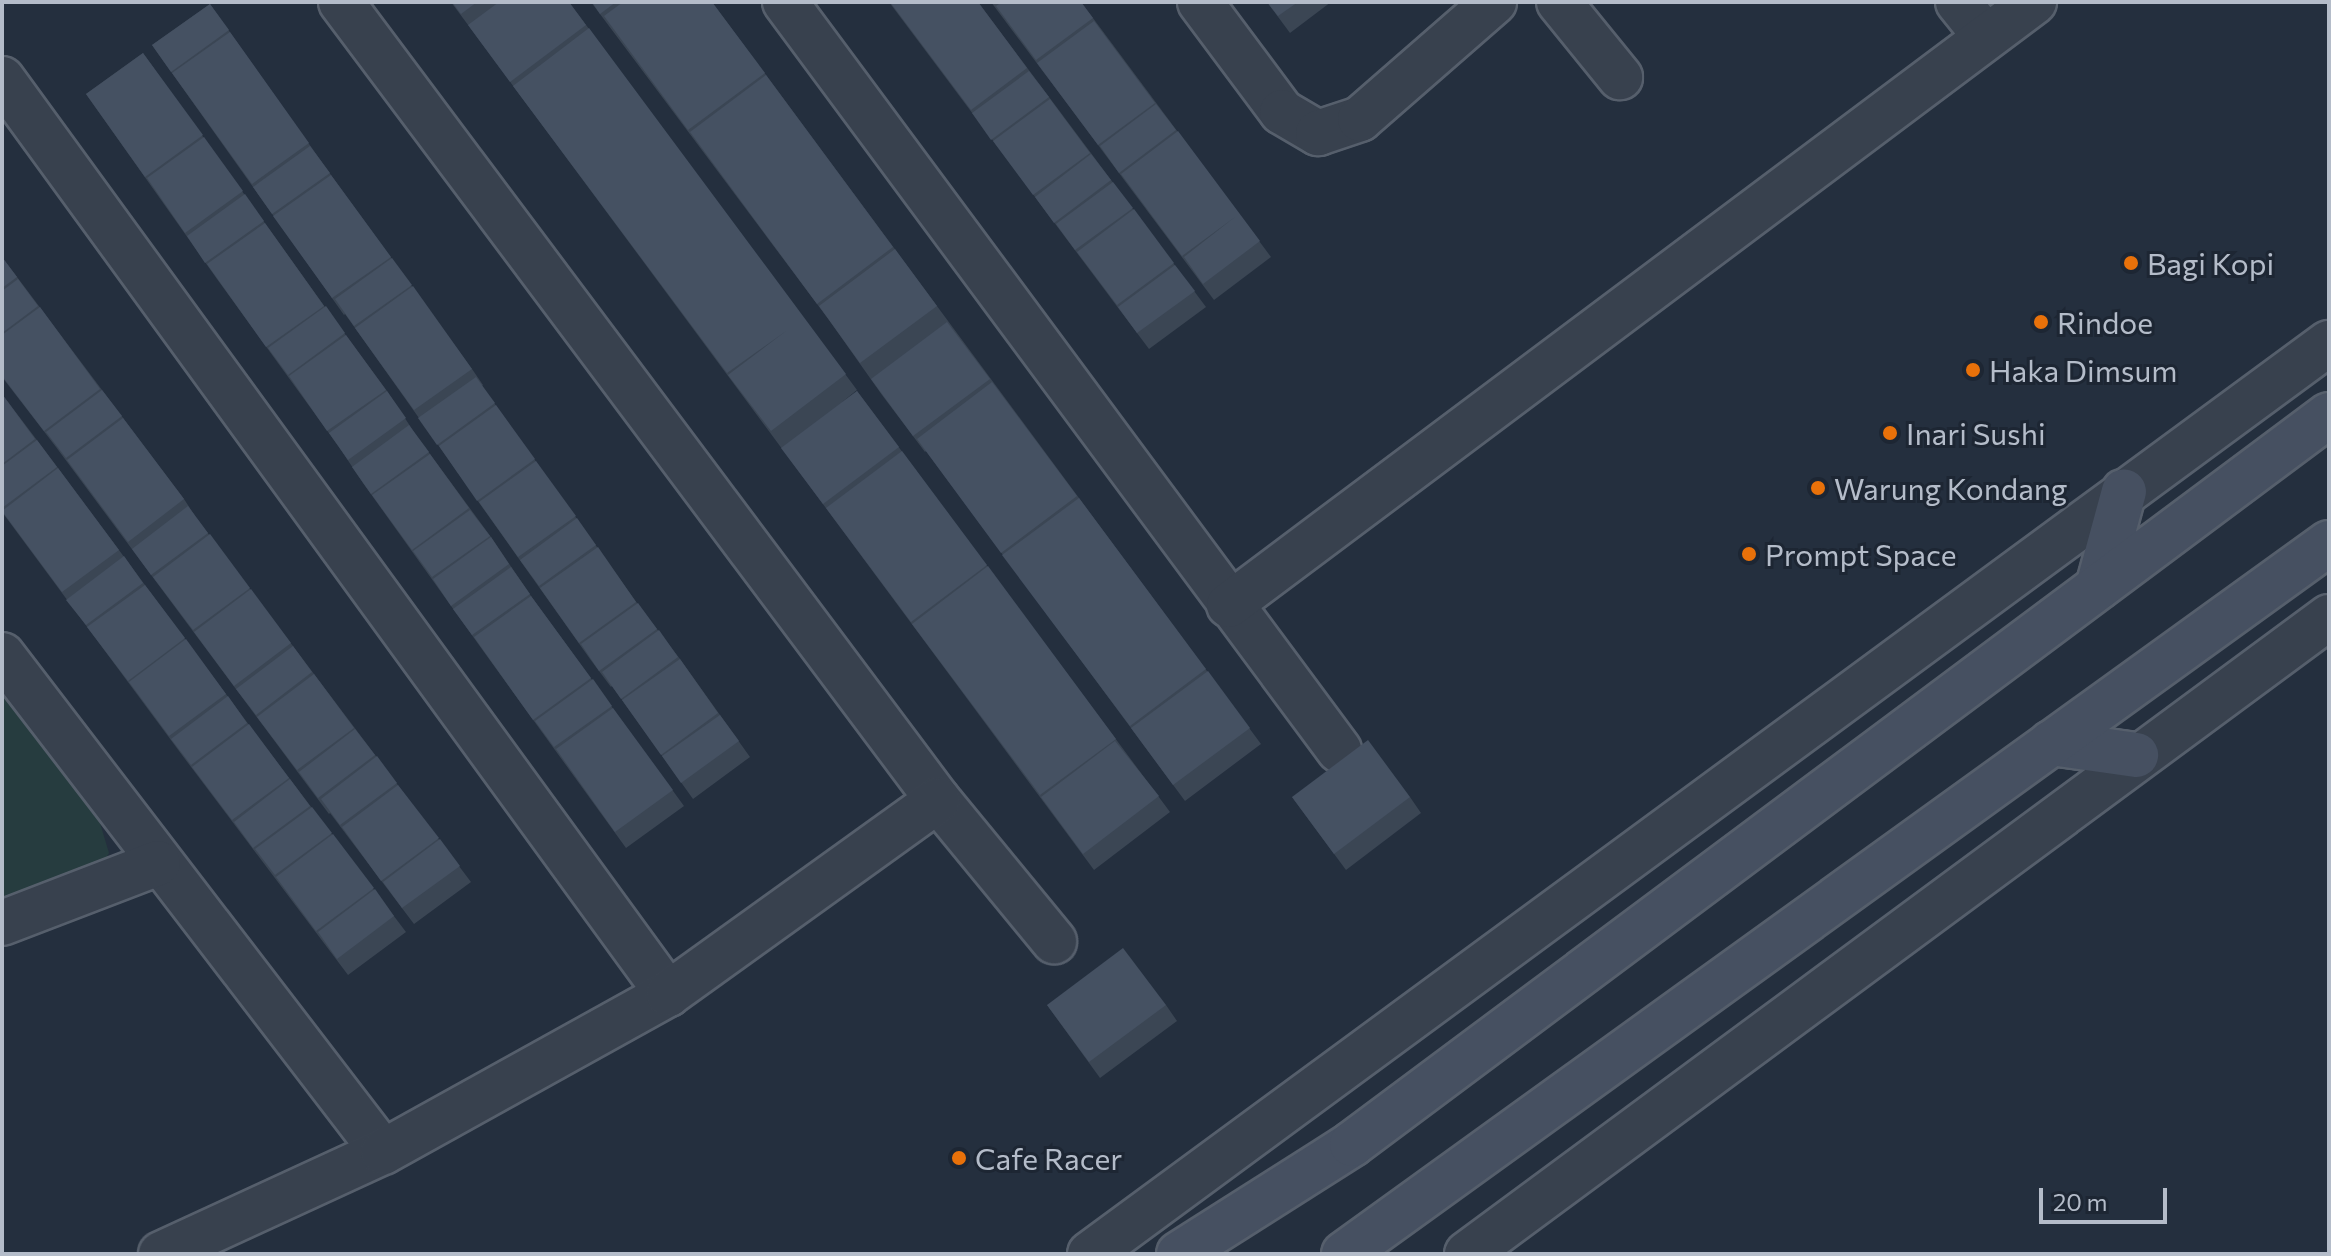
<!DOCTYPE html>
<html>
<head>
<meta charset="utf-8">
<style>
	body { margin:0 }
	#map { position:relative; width:2331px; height:1256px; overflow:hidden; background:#242f3e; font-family:Commissioner,sans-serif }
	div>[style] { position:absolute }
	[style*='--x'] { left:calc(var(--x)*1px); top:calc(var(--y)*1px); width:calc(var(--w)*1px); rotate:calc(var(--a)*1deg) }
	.green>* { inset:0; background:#263c3f }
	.roads { filter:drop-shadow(2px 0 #565f6c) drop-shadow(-2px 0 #565f6c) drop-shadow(0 2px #565f6c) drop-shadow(0 -2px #565f6c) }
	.street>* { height:44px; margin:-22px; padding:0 22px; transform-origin:22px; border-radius:22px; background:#38414e }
	.secondary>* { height:44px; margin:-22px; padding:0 22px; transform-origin:22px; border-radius:22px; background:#465061 }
	.wall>* { inset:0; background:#3b4654 }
	.building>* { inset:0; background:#455162 }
	.dots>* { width:22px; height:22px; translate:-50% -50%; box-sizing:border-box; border:4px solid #1d2633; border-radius:50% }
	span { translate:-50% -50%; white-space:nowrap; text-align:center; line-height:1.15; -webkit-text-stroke:6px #1d2633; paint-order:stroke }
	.poi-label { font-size:30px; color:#b4bcc9 }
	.left { translate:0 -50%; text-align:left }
	.frame { position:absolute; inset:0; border:4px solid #b4bcc9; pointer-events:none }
	.scale { position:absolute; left:2039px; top:1188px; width:128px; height:36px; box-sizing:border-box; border:4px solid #b4bcc9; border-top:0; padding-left:10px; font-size:24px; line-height:28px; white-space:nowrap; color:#b4bcc9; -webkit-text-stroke:6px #1d2633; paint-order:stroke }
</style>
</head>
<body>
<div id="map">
	<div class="green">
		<i style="clip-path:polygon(2px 690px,100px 823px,109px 853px,92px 884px,2px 929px)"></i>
	</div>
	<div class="roads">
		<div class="street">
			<i style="--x:341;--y:2;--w:997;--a:53.2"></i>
			<i style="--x:938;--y:800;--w:183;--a:50.6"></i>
			<i style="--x:785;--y:2;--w:931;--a:53.47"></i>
			<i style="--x:1200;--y:2;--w:137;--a:53.3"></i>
			<i style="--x:1282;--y:112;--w:42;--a:30.3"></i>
			<i style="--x:1318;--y:133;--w:44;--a:-18.4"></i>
			<i style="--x:1360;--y:119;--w:178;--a:-41.1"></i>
			<i style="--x:1559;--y:2;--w:97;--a:50.9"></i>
			<i style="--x:1958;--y:2;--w:45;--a:51.3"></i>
			<i style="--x:2;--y:79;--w:1132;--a:53.95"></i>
			<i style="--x:1229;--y:605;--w:1006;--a:-36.84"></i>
			<i style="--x:2;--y:655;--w:626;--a:52.53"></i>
			<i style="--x:2;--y:923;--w:167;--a:-21"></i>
			<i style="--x:161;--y:1254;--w:244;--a:-24.7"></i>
			<i style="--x:383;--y:1152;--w:326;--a:-29"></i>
			<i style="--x:668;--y:994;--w:332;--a:-35.7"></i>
			<i style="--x:1090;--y:1254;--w:1538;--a:-36.33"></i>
			<i style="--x:1467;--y:1254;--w:1072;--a:-36.46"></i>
		</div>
		<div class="secondary">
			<i style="--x:2098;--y:587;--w:99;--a:-74.8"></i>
			<i style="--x:2051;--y:743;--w:86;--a:8"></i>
			<i style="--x:1179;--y:1254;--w:205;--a:-32.4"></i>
			<i style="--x:1352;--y:1144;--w:1219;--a:-36.73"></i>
			<i style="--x:1344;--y:1254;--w:1215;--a:-35.82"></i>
		</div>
	</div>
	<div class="wall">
		<i style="clip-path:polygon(451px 2px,569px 2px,857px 390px,841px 403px,857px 391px,1170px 812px,1094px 870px)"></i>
		<i style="clip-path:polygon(591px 2px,712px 2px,1261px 744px,1185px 801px,926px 451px,925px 452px,882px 395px,829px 320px)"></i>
		<i style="clip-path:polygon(889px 2px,978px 2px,1206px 307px,1149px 349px)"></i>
		<i style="clip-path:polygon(991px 2px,1081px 2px,1271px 257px,1214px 300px)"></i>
		<i style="clip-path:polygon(1267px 2px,1331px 2px,1290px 33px)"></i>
		<i style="clip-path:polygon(210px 4px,331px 175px,472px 369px,483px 385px,482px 386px,637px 603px,680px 659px,750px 757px,693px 799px,612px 686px,611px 687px,590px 659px,365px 342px,345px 314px,344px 315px,152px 45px)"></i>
		<i style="clip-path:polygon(143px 53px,325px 307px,387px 391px,416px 435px,491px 537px,531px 596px,684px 806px,626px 848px,484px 652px,363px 483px,339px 447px,217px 279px,86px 94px)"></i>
		<i style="clip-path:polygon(2px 257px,184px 499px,195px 516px,314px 674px,471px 882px,414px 924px,330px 813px,329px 814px,308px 786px,56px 447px,2px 377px)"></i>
		<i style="clip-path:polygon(2px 394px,58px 468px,249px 725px,406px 932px,348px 975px,182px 755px,2px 512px)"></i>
		<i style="clip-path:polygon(1292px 797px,1410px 797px,1421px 813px,1346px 870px)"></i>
		<i style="clip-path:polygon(1047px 1005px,1166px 1005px,1177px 1021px,1100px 1078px)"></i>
	</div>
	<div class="building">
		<i style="clip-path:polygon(452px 2px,477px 2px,461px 14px)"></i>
		<i style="clip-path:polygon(499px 2px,569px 2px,586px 25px,510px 82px,468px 25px)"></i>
		<i style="clip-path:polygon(592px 2px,616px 2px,600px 14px)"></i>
		<i style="clip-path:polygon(623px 2px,712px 2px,765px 73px,688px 130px,604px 16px)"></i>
		<i style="clip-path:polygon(890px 2px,978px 2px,1027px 68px,971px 110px)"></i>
		<i style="clip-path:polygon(1002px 2px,1081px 2px,1093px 18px,1036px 60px,996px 6px)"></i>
		<i style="clip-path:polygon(1267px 2px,1298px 2px,1278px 16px)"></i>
		<i style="clip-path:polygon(210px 4px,229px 30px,171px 72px,152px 45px)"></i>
		<i style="clip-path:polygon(1094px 21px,1155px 103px,1098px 145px,1037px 63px)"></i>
		<i style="clip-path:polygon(589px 28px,846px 374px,771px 431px,728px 375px,786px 331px,727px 373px,513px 86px)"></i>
		<i style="clip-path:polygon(230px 32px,309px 143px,252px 184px,172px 73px)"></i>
		<i style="clip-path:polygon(143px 53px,203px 135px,145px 177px,86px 94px)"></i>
		<i style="clip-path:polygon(1029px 71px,1049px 97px,991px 140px,972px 113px)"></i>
		<i style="clip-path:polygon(766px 75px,893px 247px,817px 304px,690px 132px)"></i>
		<i style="clip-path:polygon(1050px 99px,1090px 153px,1033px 195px,993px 141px)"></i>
		<i style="clip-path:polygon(1156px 104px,1176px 130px,1119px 173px,1100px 146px)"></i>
		<i style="clip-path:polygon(1178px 131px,1260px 241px,1203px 284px,1184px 257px,1235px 217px,1182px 256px,1121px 174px)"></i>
		<i style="clip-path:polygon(204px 137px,243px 191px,185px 233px,147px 178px)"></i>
		<i style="clip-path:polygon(310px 146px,330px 173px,272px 214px,253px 187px)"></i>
		<i style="clip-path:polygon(1091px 154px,1111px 180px,1054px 223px,1035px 197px)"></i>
		<i style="clip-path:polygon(331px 175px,391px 257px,332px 298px,273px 216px)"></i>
		<i style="clip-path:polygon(1113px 182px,1133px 208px,1075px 250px,1056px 224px)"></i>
		<i style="clip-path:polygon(245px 194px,264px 221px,205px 263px,187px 236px)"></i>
		<i style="clip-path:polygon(1134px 209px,1174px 263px,1117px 305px,1077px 252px)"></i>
		<i style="clip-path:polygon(265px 223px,324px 306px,266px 347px,207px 264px)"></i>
		<i style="clip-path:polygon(895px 249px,937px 306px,860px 363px,819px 306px)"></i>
		<i style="clip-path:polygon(2px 257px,17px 277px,2px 288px)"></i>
		<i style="clip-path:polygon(392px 258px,412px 285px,354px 326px,335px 299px)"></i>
		<i style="clip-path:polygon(1175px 265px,1195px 291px,1137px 333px,1118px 307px)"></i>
		<i style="clip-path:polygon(18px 279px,38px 306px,2px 333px,2px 291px)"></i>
		<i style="clip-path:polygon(413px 286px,472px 369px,414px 410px,355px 328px)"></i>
		<i style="clip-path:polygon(326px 306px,345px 333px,288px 375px,268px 348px)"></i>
		<i style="clip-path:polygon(40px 307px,100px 389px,44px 431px,2px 376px,2px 335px)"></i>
		<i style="clip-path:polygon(947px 322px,990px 379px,913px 436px,871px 379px)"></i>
		<i style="clip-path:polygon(346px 335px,386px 390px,327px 431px,289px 376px)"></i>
		<i style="clip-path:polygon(476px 377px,495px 403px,437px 445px,418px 418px)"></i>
		<i style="clip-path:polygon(992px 382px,1077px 496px,1001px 553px,917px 439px)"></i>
		<i style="clip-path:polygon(102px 390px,122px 416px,66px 458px,46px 432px)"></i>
		<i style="clip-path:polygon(387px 391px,406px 418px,348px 460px,329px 433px)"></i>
		<i style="clip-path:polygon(857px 391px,899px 447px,823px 504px,781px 448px)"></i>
		<i style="clip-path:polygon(2px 394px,35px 439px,2px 464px)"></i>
		<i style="clip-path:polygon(496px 405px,535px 459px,477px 501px,439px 446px)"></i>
		<i style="clip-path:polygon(123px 418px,184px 499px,128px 542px,67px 460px)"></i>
		<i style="clip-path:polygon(409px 425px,429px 452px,371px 494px,352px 467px)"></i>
		<i style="clip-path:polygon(37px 440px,57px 467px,2px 508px,2px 466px)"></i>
		<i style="clip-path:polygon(902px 451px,987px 565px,911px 622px,826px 508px)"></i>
		<i style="clip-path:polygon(430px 454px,469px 508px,412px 550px,372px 495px)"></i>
		<i style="clip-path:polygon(536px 461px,576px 516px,518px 557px,479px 502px)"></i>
		<i style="clip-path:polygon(58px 468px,119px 550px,62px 592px,2px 511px)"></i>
		<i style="clip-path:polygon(1079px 498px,1206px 669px,1130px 726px,1002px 555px)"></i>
		<i style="clip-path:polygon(188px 506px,208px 533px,151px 575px,132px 549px)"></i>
		<i style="clip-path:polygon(470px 510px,490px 536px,432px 577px,413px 551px)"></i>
		<i style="clip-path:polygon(577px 518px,596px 545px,539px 586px,520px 560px)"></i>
		<i style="clip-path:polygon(210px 534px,250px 588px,193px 630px,153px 577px)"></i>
		<i style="clip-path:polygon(491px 537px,509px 564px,451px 606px,433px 579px)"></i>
		<i style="clip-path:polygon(598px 547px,636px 602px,579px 643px,540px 588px)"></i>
		<i style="clip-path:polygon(124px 556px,143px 583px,86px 625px,66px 600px)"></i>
		<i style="clip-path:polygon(988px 566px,1116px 739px,1040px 795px,912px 624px)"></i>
		<i style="clip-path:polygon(511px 567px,530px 594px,472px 635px,453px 609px)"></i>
		<i style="clip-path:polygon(145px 585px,185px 638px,128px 681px,87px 627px)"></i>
		<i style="clip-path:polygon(251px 589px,291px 643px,234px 686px,194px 632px)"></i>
		<i style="clip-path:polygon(531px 596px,591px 678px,533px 720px,474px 637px)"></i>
		<i style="clip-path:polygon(638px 603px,657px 629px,599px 671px,581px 644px)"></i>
		<i style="clip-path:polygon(659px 630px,678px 657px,621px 699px,602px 672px)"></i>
		<i style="clip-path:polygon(186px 639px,226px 694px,169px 736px,129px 682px)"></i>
		<i style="clip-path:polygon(293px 646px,312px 672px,256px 715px,236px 689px)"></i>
		<i style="clip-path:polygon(680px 659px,718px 713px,661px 755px,622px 700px)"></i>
		<i style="clip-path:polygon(1208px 671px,1250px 728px,1173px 785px,1131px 728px)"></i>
		<i style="clip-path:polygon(314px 674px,354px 728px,297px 770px,257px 717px)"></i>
		<i style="clip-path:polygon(593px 679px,612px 706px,554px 747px,535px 721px)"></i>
		<i style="clip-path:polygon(228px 696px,247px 723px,191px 765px,171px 739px)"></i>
		<i style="clip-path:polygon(613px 708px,673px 790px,615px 832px,556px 749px)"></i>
		<i style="clip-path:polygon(720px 715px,739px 741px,681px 783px,662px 756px)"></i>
		<i style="clip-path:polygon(249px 724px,289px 778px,232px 820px,192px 767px)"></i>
		<i style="clip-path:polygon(355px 729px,375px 755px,318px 798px,299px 772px)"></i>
		<i style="clip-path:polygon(1368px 740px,1410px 797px,1334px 854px,1292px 797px)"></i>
		<i style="clip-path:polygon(1115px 741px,1159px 796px,1083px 854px,1041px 797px)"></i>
		<i style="clip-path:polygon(377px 756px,397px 783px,340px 825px,321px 799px)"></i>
		<i style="clip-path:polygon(290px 779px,310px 806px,253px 848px,234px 822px)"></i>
		<i style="clip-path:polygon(398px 785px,439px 838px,381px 881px,342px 827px)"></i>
		<i style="clip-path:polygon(312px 807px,332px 833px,275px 875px,255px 849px)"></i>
		<i style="clip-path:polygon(333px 834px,374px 888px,316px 931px,276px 877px)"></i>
		<i style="clip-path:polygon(440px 839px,460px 866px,402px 908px,383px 882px)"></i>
		<i style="clip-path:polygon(375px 889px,394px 916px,337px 959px,318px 932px)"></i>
		<i style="clip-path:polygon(1123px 948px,1166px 1005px,1089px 1062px,1047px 1005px)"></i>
	</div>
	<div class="dots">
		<i style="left:2131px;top:263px;background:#e8710a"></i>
		<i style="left:2041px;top:322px;background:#e8710a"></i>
		<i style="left:1973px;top:370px;background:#e8710a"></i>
		<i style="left:1890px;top:433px;background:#e8710a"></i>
		<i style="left:1818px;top:488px;background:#e8710a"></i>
		<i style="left:1749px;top:554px;background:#e8710a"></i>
		<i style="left:959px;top:1158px;background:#e8710a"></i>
	</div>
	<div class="poi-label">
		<span class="left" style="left:2147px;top:263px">Bagi Kopi</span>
		<span class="left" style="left:2057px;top:322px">Rindoe</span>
		<span class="left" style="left:1989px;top:370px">Haka Dimsum</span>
		<span class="left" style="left:1906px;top:433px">Inari Sushi</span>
		<span class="left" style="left:1834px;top:488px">Warung Kondang</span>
		<span class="left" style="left:1765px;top:554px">Prompt Space</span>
		<span class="left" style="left:975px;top:1158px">Cafe Racer</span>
	</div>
	<div class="frame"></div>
	<div class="scale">20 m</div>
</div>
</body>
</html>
